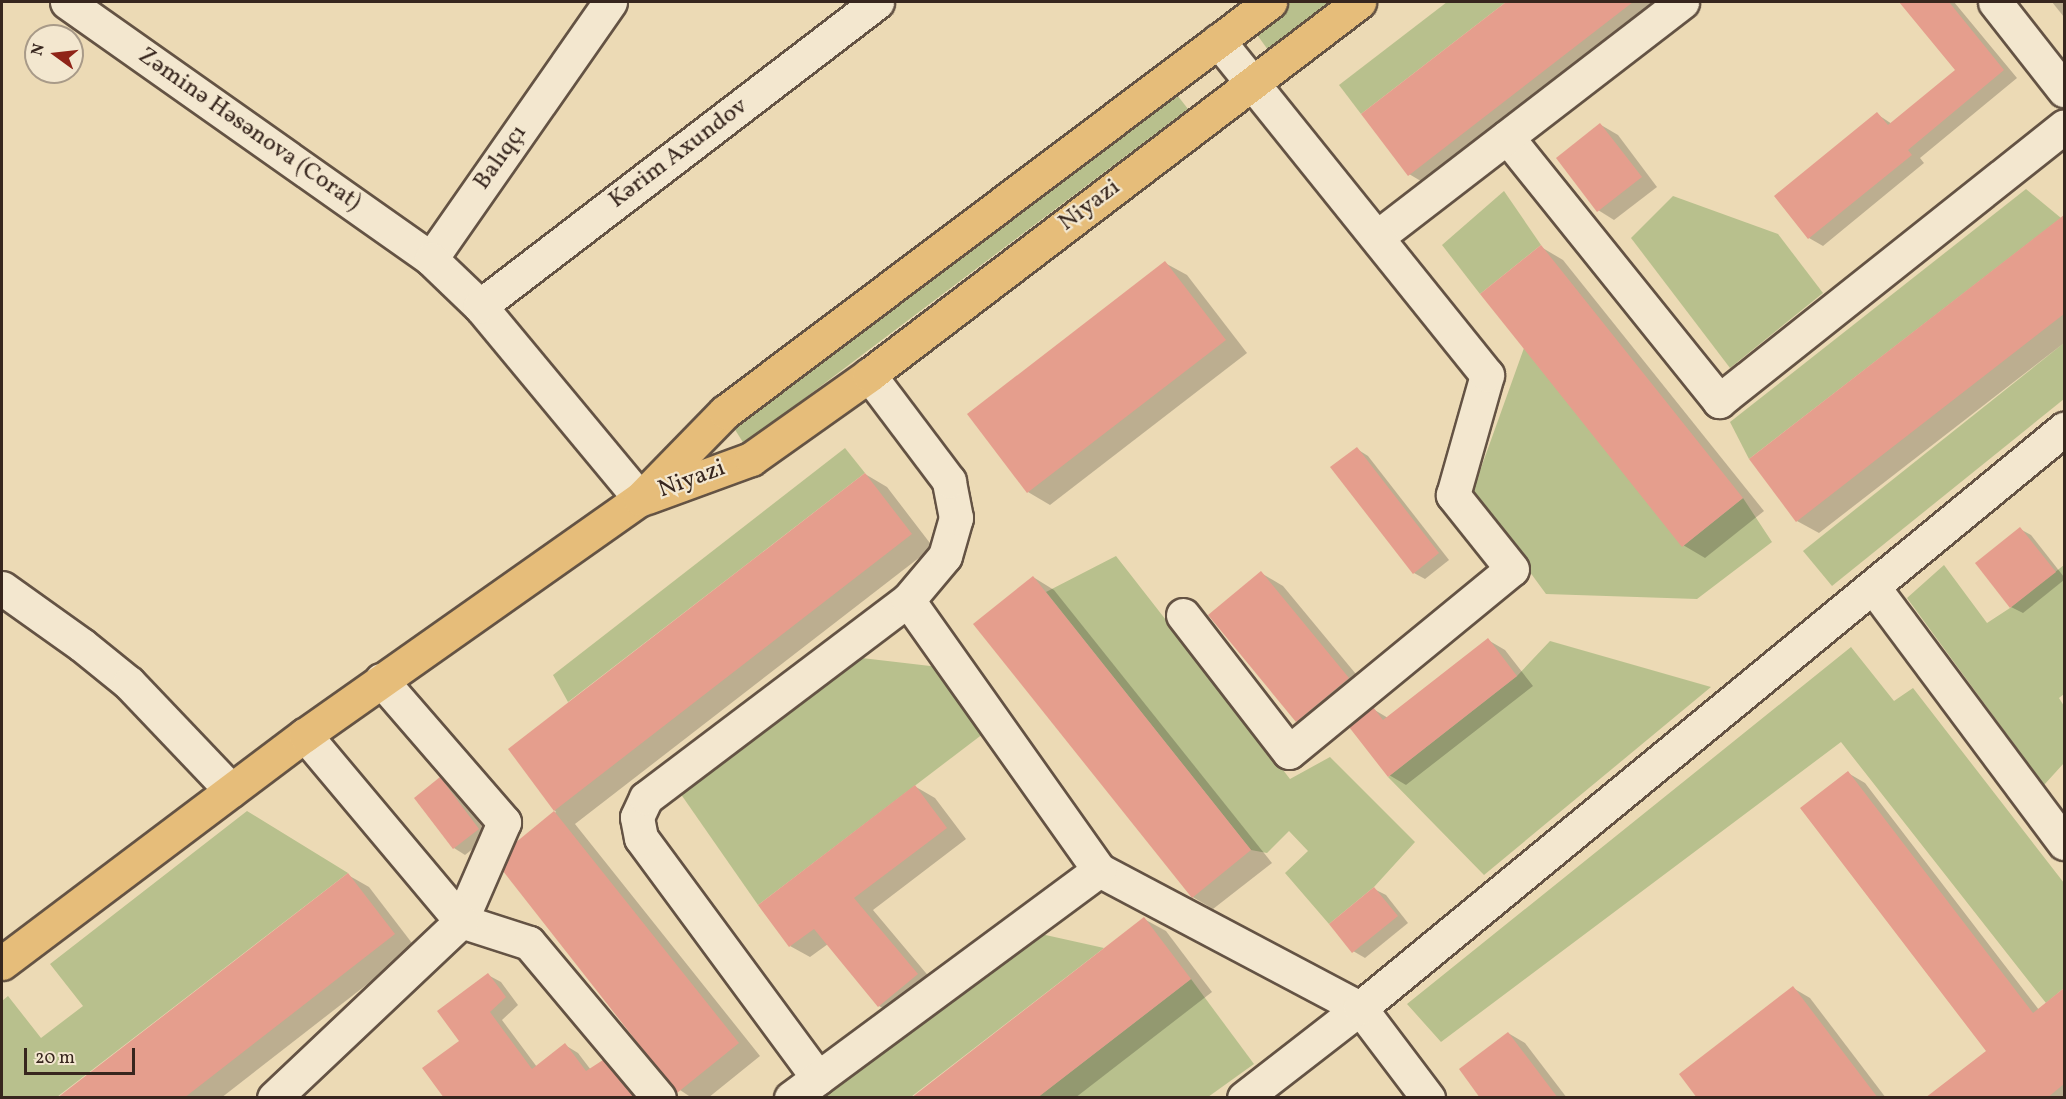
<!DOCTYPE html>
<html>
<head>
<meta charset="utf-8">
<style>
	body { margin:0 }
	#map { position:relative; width:2066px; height:1099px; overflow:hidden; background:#ecdab5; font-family:Vollkorn,serif }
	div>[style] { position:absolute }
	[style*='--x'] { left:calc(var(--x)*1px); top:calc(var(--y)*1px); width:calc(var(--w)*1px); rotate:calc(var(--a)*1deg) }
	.green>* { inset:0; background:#b8c08d }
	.shadow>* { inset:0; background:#0003 }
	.building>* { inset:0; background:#e59e8d }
	.roads { filter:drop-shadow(2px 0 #645344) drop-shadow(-2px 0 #645344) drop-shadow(0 2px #645344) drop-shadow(0 -2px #645344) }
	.minor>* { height:33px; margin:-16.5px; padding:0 16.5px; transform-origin:16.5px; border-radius:16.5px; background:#f3e7cf }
	.major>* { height:33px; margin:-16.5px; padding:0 16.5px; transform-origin:16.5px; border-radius:16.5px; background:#e6bd7a }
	span { translate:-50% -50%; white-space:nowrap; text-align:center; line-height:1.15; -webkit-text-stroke:4.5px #f3e7cf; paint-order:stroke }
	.street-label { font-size:24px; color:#37261e }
	.frame { position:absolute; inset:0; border:3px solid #37261e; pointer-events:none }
	.north { position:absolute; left:24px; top:24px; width:60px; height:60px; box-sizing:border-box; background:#f3e7cf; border:2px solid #a89a88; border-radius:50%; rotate:285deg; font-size:16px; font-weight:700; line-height:24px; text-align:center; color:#37261e }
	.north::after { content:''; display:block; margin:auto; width:21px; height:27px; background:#8f2418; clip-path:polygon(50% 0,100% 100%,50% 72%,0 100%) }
	.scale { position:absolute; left:24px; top:1048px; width:111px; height:27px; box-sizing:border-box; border:3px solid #37261e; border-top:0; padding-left:8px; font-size:18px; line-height:21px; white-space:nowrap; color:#37261e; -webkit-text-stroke:4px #f3e7cf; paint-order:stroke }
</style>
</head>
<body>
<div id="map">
	<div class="green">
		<i style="clip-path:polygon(1289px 2px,1330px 2px,1268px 50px,1253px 29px)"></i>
		<i style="clip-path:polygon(1447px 2px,1506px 2px,1361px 114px,1339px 85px)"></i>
		<i style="clip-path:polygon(1174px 91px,1188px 109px,744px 444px,734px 428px)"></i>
		<i style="clip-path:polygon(2026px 189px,2061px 218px,1749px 459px,1730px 422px)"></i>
		<i style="clip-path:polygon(1504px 191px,1541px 245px,1480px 294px,1442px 245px)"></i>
		<i style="clip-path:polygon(1673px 196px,1778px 234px,1823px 293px,1730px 368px,1631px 238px)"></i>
		<i style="clip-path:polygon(2064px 343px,2064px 399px,1832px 586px,1803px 551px)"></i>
		<i style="clip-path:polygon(1524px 348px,1683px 546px,1743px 498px,1772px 542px,1697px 599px,1546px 594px,1472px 493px)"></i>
		<i style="clip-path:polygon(845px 448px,865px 473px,568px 702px,553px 675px)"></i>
		<i style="clip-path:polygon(1116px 556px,1290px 779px,1330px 757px,1415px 842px,1374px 887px,1329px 924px,1285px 873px,1308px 851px,1289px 831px,1267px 853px,1251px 850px,1046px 592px)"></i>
		<i style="clip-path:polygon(1944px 565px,1987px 623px,2010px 608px,2064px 565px,2064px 694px,2059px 698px,2064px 706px,2064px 763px,2044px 785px,1907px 598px)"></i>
		<i style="clip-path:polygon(1550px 641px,1711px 687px,1484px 875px,1388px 777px,1517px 676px)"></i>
		<i style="clip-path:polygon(1851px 647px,1894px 701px,1913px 688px,2064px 883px,2064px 988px,2046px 1003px,1841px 742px,1441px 1042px,1407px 1004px)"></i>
		<i style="clip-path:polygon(836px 655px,956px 669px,996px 724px,758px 905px,671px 780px)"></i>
		<i style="clip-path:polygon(247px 811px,348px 873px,57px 1097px,2px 1097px,2px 1001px,8px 996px,41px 1038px,83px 1006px,50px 964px)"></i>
		<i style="clip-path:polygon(1041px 934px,1104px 948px,911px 1097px,821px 1097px)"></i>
		<i style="clip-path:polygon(1191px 979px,1254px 1064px,1208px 1097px,1037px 1098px)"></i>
	</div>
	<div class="shadow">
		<i style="clip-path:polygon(1508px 2px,1670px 2px,1431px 187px,1409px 174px,1363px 114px)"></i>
		<i style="clip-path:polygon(1901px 2px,1954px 2px,2017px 78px,1920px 158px,1924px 163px,1823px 246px,1809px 238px,1776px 196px,1877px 114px,1892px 124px,1958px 70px)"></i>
		<i style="clip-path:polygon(2052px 2px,2064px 2px,2064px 17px)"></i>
		<i style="clip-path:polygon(1601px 125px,1618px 135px,1657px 187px,1614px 220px,1598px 210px)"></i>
		<i style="clip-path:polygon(2064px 217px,2064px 343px,1819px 533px,1797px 521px,1751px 460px)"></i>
		<i style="clip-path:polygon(1541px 247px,1563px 260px,1764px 511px,1705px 558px,1683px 545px)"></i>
		<i style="clip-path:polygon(1165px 263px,1187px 275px,1247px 353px,1050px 505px,1028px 492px,969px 414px)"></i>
		<i style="clip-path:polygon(1357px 449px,1368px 456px,1449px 560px,1425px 579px,1414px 573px)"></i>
		<i style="clip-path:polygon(865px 474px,887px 487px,933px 547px,575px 824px,760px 1056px,708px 1098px,692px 1098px,680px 1090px,516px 844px,556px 812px,510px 749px)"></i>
		<i style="clip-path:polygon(2020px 529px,2031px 535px,2064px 577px,2064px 580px,2023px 613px,2011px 607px)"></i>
		<i style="clip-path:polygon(1261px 573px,1283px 586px,1370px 691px,1319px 733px,1297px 721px)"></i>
		<i style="clip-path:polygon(1033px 577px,1054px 590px,1272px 863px,1213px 909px,1191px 896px)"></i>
		<i style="clip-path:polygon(1488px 640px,1505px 650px,1533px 686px,1406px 785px,1389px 775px,1373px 709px,1388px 718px)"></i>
		<i style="clip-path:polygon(1848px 773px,1865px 783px,2039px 1010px,2064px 990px,2064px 1098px,1927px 1098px,1988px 1051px)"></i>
		<i style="clip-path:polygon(440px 779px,452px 786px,489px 836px,465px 855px,454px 848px)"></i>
		<i style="clip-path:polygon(916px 787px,935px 798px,966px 839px,873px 910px,936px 985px,899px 1017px,879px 1006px,828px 944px,810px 957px,790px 946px)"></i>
		<i style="clip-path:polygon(348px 875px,369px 887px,415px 947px,221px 1098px,60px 1098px)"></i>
		<i style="clip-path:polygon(1374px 889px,1386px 895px,1408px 923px,1365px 958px,1353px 951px)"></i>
		<i style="clip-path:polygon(1144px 919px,1166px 931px,1212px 992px,1075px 1098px,913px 1098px)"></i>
		<i style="clip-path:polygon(488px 975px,501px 982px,518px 1005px,502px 1020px,537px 1067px,565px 1045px,578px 1053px,591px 1070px,603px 1062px,616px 1069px,639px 1098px,446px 1098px,461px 1041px)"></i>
		<i style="clip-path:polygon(1793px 988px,1810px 998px,1886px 1098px,1699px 1098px)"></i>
		<i style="clip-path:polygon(1508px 1033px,1525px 1043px,1567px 1098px,1482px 1098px)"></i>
	</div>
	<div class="building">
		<i style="clip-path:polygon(1506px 2px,1633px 2px,1408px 176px,1361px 114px)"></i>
		<i style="clip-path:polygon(1899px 2px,1949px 2px,2004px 70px,1908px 150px,1912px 155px,1808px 239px,1774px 196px,1877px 112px,1888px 125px,1955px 70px)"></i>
		<i style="clip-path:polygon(1600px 123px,1642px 177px,1597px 212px,1556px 158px)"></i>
		<i style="clip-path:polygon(2064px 215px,2064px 314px,1796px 522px,1749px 459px)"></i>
		<i style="clip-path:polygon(1541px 245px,1743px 498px,1682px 547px,1480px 294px)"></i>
		<i style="clip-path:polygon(1165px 261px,1226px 340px,1027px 493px,967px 414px)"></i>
		<i style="clip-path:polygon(1357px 447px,1439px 553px,1413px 574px,1330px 467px)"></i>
		<i style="clip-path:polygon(865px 473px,912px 534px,554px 811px,508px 749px)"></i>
		<i style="clip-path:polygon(2020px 527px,2056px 572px,2010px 608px,1975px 563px)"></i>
		<i style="clip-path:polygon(1261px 571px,1349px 678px,1296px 722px,1208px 615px)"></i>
		<i style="clip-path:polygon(1033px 576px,1251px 850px,1192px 898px,973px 624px)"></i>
		<i style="clip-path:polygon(1488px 638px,1517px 676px,1388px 777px,1349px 727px,1373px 707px,1383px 720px)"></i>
		<i style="clip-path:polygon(1848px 771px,2033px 1013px,2064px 988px,2064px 1084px,2047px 1098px,1925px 1098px,1986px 1051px,1800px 808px)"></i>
		<i style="clip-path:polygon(440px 777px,479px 829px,453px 849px,414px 798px)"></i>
		<i style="clip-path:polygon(915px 785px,947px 828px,854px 898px,918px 974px,878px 1007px,814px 929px,789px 947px,758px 905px)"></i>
		<i style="clip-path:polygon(554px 811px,739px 1043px,677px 1093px,503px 871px,515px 843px)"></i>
		<i style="clip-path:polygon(348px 873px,395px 934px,184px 1098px,57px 1098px)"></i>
		<i style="clip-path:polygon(1374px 887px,1398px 916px,1352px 953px,1329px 924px)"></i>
		<i style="clip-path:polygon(1144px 917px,1191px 979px,1037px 1098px,911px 1098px)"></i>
		<i style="clip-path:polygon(488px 973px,506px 997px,490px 1012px,532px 1069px,565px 1043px,586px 1071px,603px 1060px,634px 1098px,444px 1098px,422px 1068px,459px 1041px,437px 1011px)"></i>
		<i style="clip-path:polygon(1793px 986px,1878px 1098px,1697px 1098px,1679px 1074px)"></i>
		<i style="clip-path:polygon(1508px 1032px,1558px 1098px,1480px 1098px,1459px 1069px)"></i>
	</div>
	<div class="roads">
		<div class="minor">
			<i style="--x:67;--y:2;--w:446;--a:35.2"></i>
			<i style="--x:610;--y:2;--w:313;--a:124.9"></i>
			<i style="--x:431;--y:259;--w:68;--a:43.8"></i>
			<i style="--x:480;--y:306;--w:251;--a:50.3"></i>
			<i style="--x:1995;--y:2;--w:112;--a:51.9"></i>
			<i style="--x:1507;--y:137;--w:339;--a:51.2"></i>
			<i style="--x:1719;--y:401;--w:441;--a:-38.5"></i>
			<i style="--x:1377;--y:237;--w:385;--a:-37.6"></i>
			<i style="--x:480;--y:306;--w:500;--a:-37.44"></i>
			<i style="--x:2;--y:588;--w:98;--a:35.5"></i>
			<i style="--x:82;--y:645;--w:60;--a:39"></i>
			<i style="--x:129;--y:683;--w:148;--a:46.4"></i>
			<i style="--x:1874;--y:588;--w:318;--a:53.3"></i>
			<i style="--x:1183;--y:615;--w:173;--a:52.3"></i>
			<i style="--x:1289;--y:752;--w:288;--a:-39.4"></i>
			<i style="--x:1512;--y:569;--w:95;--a:-128.6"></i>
			<i style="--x:1453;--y:495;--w:125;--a:-74.2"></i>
			<i style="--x:1487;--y:375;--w:429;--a:-128.8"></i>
			<i style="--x:381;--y:680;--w:188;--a:49.1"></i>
			<i style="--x:504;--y:822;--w:108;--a:113.5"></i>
			<i style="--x:461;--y:921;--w:71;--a:17.9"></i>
			<i style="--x:529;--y:943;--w:202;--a:50"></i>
			<i style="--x:1099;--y:870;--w:295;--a:27.9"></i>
			<i style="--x:1360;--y:1008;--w:113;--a:52.9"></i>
			<i style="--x:818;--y:1078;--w:298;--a:-126.4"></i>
			<i style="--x:641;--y:838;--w:21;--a:-101"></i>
			<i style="--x:637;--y:817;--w:21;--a:-65"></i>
			<i style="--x:646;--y:798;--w:328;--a:-37.1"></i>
			<i style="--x:274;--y:1098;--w:257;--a:-43.4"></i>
			<i style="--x:461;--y:921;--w:243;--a:-130"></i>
			<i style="--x:791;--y:1098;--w:383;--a:-36.5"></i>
			<i style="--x:1099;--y:870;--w:331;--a:-125.3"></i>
			<i style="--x:908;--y:600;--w:57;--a:-49.9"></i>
			<i style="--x:945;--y:556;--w:40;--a:-74"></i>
			<i style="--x:956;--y:518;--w:38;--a:-101"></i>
			<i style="--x:949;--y:481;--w:133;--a:-127"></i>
			<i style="--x:1244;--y:1098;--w:147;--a:-37.8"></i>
			<i style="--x:1360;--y:1008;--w:912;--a:-39.44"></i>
		</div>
		<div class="major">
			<i style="--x:647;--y:497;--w:111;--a:-20.1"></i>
			<i style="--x:751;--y:459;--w:145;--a:-35.4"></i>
			<i style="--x:869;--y:375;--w:616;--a:-37.28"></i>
			<i style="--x:2;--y:963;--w:379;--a:-37"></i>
			<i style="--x:305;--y:735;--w:410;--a:-35.2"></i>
			<i style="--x:640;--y:499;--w:122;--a:-45.7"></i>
			<i style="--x:725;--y:412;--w:682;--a:-36.95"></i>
		</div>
	</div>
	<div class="street-label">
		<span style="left:249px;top:130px;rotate:35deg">Zəminə Həsənova (Corat)</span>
		<span style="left:679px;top:154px;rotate:-37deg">Kərim Axundov</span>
		<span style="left:501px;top:158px;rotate:-55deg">Balıqçı</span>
		<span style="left:1090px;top:206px;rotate:-37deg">Niyazi</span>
		<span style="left:692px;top:480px;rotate:-20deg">Niyazi</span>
	</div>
	<div class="frame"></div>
	<div class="north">N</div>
	<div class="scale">20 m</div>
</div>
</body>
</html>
